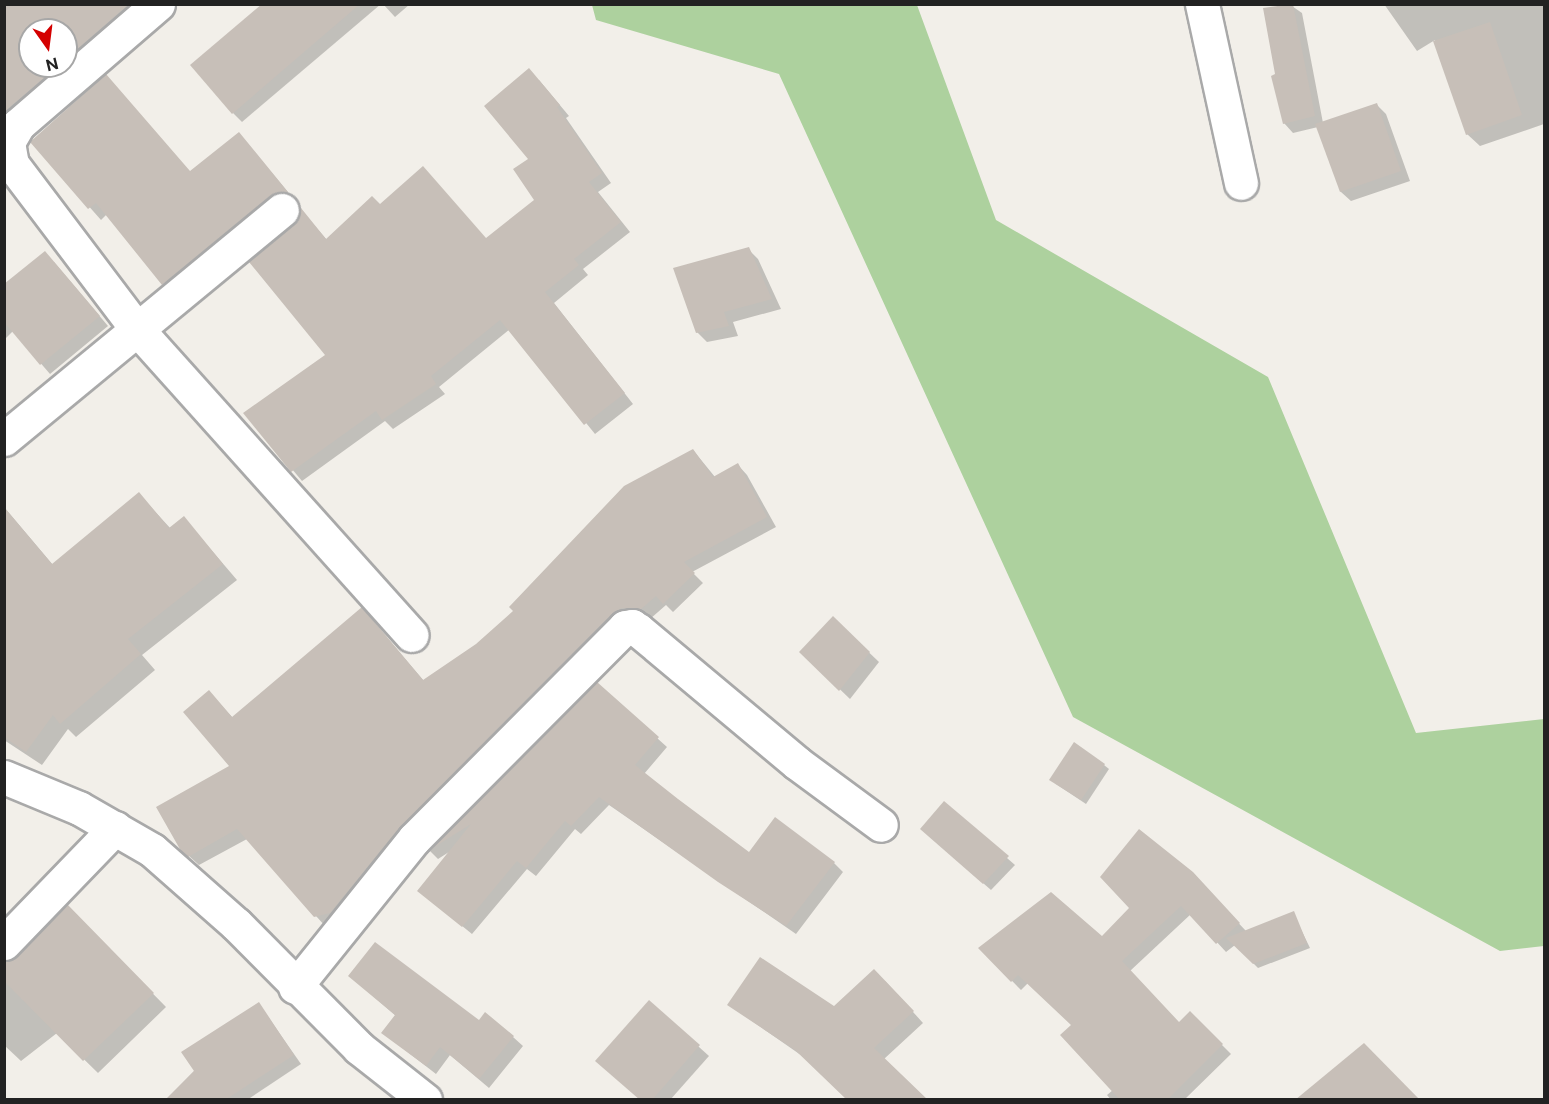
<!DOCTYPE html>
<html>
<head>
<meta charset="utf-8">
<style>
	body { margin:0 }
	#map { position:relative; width:1549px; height:1104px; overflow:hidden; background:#f2efe9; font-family:"Public Sans",sans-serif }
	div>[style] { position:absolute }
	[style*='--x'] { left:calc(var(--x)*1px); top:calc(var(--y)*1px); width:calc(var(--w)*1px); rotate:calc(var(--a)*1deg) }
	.forest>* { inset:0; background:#add19e }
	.shadow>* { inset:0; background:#0003 }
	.building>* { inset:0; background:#c7bfb8 }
	.roads { filter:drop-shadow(2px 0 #a9a9a9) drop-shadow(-2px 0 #a9a9a9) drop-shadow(0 2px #a9a9a9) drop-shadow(0 -2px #a9a9a9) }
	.minor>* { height:33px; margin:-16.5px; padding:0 16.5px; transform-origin:16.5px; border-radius:16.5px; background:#fff }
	span { translate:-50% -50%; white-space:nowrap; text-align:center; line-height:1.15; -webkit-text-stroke:4.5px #fff; paint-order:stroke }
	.frame { position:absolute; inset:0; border:6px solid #222; pointer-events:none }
	.north { position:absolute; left:18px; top:18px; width:60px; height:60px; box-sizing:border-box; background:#fff; border:2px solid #a7a7a7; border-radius:50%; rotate:166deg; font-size:16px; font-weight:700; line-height:24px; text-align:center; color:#222 }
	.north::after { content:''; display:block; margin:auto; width:21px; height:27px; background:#d40000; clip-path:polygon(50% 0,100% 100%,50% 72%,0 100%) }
</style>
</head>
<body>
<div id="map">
	<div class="forest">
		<i style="clip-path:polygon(592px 5px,917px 5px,996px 220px,1268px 377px,1416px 733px,1544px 719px,1544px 946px,1500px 951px,1073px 717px,779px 74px,596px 20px)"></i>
	</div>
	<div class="shadow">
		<i style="clip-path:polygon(evenodd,4px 4px,153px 4px,13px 123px,4px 114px,4px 4px,30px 30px,66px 30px,66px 66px,30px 66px,30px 30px)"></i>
		<i style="clip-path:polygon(263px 4px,381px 4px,242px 122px,233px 113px)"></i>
		<i style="clip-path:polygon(383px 4px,410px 4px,395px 17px)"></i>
		<i style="clip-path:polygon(1289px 4px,1302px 13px,1323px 123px,1376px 104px,1386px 114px,1410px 181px,1351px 201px,1341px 192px,1318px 127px,1293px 133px,1284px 123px,1277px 76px)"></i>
		<i style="clip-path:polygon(1384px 4px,1544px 4px,1544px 124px,1480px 146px,1467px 134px,1435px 40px,1417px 51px)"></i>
		<i style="clip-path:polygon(539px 80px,569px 116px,566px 118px,611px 183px,598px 192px,630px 232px,583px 269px,588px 275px,554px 303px,633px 404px,595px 434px,510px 329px,439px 387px,445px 394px,393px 429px,385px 421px,302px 481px,245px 413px,327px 355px,295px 225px,301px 210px,327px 240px,380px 206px,487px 239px,536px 200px,530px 159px)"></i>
		<i style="clip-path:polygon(239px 134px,298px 204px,282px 207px,175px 295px,107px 214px,101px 220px,32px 142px,190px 172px)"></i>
		<i style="clip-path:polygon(748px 249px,758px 259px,781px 309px,733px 322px,738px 336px,707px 342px,697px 332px)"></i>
		<i style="clip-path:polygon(54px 262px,108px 326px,50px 374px,13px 331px,4px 340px,4px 286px)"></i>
		<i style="clip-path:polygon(693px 450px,715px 477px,738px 465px,747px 475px,776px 527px,692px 572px,703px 583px,673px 612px,666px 605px,650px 619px,325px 926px,247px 839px,199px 865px,189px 856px,231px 766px,209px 692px,233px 718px,371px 619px,424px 681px,477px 645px)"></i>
		<i style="clip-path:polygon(139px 494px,171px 529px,184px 518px,237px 580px,142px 655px,155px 670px,76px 737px,68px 729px,42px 765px,4px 740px,4px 507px,53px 565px)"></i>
		<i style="clip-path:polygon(833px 618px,879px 662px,850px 699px,801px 652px)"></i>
		<i style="clip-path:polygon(597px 684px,667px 747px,644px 774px,749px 854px,834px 863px,843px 872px,796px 934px,609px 805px,581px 834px,575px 829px,536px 876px,527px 869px,472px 934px,419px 891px,449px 852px,438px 859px,430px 851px)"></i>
		<i style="clip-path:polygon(1104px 765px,1109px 769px,1086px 804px,1056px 784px)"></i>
		<i style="clip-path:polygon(944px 803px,1015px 865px,991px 890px,929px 836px)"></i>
		<i style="clip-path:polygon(1201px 883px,1246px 931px,1293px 913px,1310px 948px,1258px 968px,1235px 945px,1226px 952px,1191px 914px,1130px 971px,1179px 1024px,1190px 1013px,1231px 1054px,1184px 1100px,1111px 1100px,1107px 1095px,1113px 1090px,1073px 1025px,1028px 983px,1021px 990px,980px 948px,1102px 938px)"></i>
		<i style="clip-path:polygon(67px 906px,166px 1007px,98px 1073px,57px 1033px,21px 1061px,4px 1045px,4px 962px,18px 957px)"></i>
		<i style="clip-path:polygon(350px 976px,479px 1022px,513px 1037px,523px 1046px,489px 1088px,450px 1055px,436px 1074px,383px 1033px,396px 1016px)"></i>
		<i style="clip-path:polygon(885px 981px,923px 1023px,884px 1059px,808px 1060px,729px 1005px,834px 1008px)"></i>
		<i style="clip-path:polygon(649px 1002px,709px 1056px,670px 1100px,641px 1100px)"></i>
		<i style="clip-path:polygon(259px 1004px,301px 1064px,247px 1100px,166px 1100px)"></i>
	</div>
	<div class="building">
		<i style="clip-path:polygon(4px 4px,129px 4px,66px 59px,66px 30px,30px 30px,30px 66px,58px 66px,4px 112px)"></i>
		<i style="clip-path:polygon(262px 4px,360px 4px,232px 114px,190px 65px)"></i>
		<i style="clip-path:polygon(1293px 4px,1315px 116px,1283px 124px,1271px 76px,1275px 74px,1263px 8px)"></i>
		<i style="clip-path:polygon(1490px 22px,1522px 115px,1466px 135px,1433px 41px)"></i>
		<i style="clip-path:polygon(529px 68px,560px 105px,557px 107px,602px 173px,589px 182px,621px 222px,574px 259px,579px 265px,545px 292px,625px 393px,584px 425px,500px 320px,431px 376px,436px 384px,382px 420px,376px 411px,291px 472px,243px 413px,325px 355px,249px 262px,294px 224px,301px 208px,326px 239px,372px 196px,380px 204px,423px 166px,486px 238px,534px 200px,513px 169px,528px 159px,484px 106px)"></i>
		<i style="clip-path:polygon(106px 74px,190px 171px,239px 132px,288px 192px,270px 196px,162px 285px,96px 203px,88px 209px,30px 142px)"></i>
		<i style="clip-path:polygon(1377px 103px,1401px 171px,1340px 192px,1315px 124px)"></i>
		<i style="clip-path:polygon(749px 247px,772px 299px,724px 312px,729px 326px,696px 333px,673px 268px)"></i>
		<i style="clip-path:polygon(45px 251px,100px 316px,40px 365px,4px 322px,4px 284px)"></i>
		<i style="clip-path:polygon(693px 449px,713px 477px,738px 463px,767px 517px,684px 562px,695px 573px,663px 604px,656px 596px,640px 610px,622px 608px,612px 614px,401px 826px,330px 913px,314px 917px,237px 829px,188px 857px,181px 851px,156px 807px,229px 766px,183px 712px,209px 690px,232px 717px,362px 607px,423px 680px,476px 644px,513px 611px,509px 607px,624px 486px)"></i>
		<i style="clip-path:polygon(139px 492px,169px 528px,184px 516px,223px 564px,128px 639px,141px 654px,60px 724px,53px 715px,26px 752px,4px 737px,4px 507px,52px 564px)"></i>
		<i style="clip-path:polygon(833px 616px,870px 652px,839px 691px,799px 652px)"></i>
		<i style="clip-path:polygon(597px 682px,659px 737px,635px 765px,678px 799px,749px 852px,775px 817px,835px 862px,786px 926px,718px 882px,599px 797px,571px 826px,565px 821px,526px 868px,517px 861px,462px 927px,417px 891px,471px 824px,428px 851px)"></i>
		<i style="clip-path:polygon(1074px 742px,1105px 764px,1081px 800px,1049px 780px)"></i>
		<i style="clip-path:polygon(944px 801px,1009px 856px,983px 884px,920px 829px)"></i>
		<i style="clip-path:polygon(1139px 829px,1193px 872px,1240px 923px,1216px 944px,1181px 906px,1122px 961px,1179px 1022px,1190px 1011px,1223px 1044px,1167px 1100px,1120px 1100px,1060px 1035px,1071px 1025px,1018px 975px,1011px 982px,978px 948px,1051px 892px,1102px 936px,1129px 908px,1100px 877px)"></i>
		<i style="clip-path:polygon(67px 904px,154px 993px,83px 1061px,4px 981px,4px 961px,17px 956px)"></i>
		<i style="clip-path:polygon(1294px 911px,1307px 943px,1253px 964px,1226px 938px)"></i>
		<i style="clip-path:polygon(375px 942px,479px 1020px,485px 1012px,514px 1036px,479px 1079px,440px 1047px,426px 1066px,381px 1033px,395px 1015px,348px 976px)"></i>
		<i style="clip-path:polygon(760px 957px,834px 1006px,874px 969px,914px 1011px,874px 1048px,928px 1100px,847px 1100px,795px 1050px,727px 1005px)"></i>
		<i style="clip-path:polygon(649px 1000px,700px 1045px,652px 1100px,640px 1100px,595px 1061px)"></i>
		<i style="clip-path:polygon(259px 1002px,294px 1055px,225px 1100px,165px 1100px,194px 1071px,181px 1052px)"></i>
		<i style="clip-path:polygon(1364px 1043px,1420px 1100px,1295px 1100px)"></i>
	</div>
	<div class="roads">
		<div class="minor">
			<i style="--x:158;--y:4;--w:185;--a:139.2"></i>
			<i style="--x:18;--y:125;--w:20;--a:120"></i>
			<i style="--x:8;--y:142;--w:22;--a:80"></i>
			<i style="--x:12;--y:164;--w:207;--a:52.9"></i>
			<i style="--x:137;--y:329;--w:411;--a:48.1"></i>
			<i style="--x:1202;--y:4;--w:183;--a:77.7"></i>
			<i style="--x:4;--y:439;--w:360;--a:-39.5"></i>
			<i style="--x:4;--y:777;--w:81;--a:22.5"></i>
			<i style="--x:79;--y:808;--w:84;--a:29.9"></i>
			<i style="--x:152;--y:850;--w:112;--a:41.4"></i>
			<i style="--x:236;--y:924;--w:175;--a:45.2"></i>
			<i style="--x:359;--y:1048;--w:84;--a:38.2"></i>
			<i style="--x:4;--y:943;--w:160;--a:-46"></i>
			<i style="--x:295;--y:987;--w:190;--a:-51.2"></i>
			<i style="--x:414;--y:839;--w:299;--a:-45.1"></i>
			<i style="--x:625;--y:627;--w:7;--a:-8"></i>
			<i style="--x:632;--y:626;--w:7;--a:34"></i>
			<i style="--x:638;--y:630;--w:207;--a:39.9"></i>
			<i style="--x:797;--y:763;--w:104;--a:36.4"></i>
		</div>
	</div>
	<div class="frame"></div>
	<div class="north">N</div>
</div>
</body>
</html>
